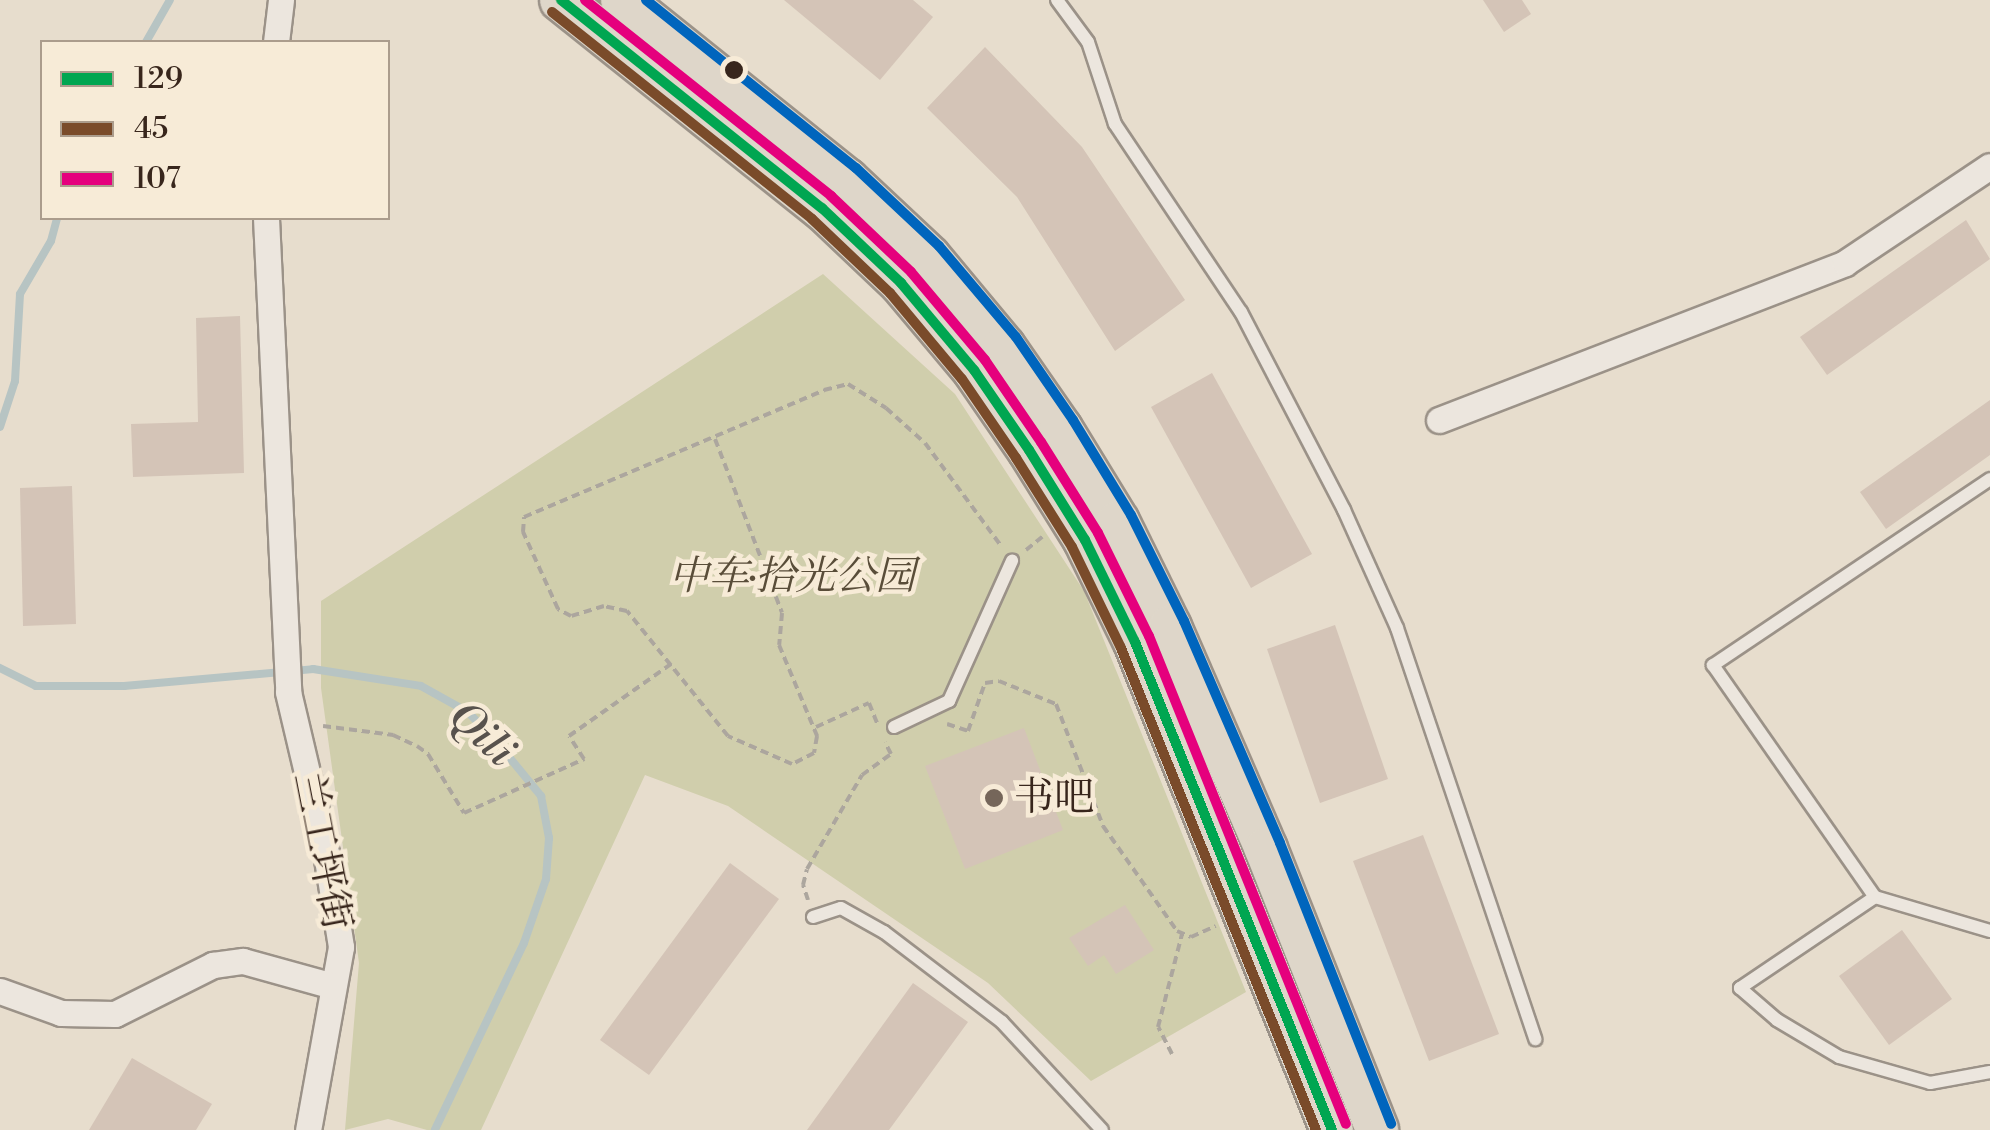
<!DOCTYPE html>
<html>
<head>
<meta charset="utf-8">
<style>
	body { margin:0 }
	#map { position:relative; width:1990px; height:1130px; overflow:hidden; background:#e7ddcd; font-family:"Libre Bodoni","Noto Serif SC",serif }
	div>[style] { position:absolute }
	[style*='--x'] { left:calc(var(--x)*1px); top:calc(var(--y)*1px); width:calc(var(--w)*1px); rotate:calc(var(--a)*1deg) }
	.green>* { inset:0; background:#d0ceac }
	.stream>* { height:8px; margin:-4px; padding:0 4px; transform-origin:4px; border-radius:4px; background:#b7c4c3 }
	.building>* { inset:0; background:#d4c4b7 }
	.path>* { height:4px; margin-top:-2px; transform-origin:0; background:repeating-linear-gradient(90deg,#aca69e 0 8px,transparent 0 13px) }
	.roads { filter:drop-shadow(2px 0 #9b9288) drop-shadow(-2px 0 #9b9288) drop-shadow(0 2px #9b9288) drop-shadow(0 -2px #9b9288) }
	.service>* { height:12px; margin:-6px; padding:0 6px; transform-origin:6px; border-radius:6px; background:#ece6de }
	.minor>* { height:25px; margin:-12.5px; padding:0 12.5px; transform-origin:12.5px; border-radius:12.5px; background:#ece6de }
	.trunk>* { height:42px; margin:-21px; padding:0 21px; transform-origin:21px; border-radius:21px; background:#ded6c9 }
	.bus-1>* { height:10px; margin:-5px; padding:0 5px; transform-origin:5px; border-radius:5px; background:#00a651 }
	.bus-2>* { height:10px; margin:-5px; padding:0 5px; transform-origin:5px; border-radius:5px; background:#7a4b2a }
	.bus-3>* { height:10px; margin:-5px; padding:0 5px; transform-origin:5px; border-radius:5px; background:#e5007d }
	.bus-4>* { height:10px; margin:-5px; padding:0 5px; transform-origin:5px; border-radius:5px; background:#0065bd }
	.dots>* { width:28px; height:28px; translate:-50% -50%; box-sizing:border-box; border:5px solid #f7ebd7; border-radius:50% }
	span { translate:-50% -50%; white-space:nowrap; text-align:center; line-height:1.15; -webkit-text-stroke:9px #f7ebd7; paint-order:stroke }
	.park-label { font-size:40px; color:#594d39; font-style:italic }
	.poi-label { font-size:40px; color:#38261c }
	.left { translate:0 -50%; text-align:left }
	.street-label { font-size:40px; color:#38261c }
	.water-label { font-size:42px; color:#58524d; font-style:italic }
	.legend { position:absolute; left:40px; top:40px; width:350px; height:180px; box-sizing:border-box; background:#f7ebd7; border:2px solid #ab9c8c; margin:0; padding:12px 18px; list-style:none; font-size:30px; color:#38261c }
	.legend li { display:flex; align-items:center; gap:20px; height:50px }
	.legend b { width:50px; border:2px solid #ab9c8c }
</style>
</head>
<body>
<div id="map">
	<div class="green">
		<i style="clip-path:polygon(823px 274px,955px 394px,1084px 591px,1246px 992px,1091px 1081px,988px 983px,728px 806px,645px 775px,481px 1130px,427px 1130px,388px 1119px,345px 1130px,359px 963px,321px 688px,321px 601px)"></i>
	</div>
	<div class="stream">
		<i style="--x:146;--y:42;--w:48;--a:-60.3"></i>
		<i style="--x:0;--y:427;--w:48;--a:-71.9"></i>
		<i style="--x:15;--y:381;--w:87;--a:-86.7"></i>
		<i style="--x:20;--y:294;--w:61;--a:-59.7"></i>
		<i style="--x:51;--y:241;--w:24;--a:-75"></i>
		<i style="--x:0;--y:668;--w:40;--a:26.6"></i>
		<i style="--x:36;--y:686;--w:88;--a:0"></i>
		<i style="--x:124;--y:686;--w:190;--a:-5.1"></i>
		<i style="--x:313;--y:669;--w:109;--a:8.9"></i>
		<i style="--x:421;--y:686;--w:54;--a:29"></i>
		<i style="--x:468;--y:712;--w:47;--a:46.7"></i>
		<i style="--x:500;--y:746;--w:65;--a:50.6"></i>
		<i style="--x:541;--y:796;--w:43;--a:79.2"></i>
		<i style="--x:549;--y:838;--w:41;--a:94.2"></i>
		<i style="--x:546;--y:879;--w:68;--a:109"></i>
		<i style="--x:524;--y:943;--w:207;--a:115.5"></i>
	</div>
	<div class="building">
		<i style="clip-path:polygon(784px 0,913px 0,933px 17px,880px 80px)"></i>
		<i style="clip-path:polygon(1483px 0,1522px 0,1531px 14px,1504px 32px)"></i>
		<i style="clip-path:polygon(985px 47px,1082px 147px,1185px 300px,1115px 351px,1017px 197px,927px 108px)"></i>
		<i style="clip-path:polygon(1966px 220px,1990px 259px,1827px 375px,1800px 337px)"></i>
		<i style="clip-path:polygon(240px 316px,244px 473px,133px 477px,131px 424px,198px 422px,196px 318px)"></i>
		<i style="clip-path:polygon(1212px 373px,1312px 554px,1251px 588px,1151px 407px)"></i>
		<i style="clip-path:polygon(1990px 400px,1990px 455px,1886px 529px,1860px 492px)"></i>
		<i style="clip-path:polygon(72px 486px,76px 624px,23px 626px,20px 488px)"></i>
		<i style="clip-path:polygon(1335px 625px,1388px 779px,1320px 803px,1267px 649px)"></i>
		<i style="clip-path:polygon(1024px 728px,1063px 830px,965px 869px,925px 766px)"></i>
		<i style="clip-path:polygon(1423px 835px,1499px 1034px,1429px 1061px,1353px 861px)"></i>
		<i style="clip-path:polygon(730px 863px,779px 899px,649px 1075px,600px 1040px)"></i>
		<i style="clip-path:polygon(1125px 905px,1154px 950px,1116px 974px,1104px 955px,1088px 966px,1069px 938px)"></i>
		<i style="clip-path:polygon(1902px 930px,1952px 999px,1889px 1045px,1839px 976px)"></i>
		<i style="clip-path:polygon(913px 983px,968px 1022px,889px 1130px,807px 1130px)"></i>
		<i style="clip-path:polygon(132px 1058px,212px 1104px,196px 1130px,89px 1130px)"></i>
	</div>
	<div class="path">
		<i style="--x:715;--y:439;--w:186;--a:68.9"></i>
		<i style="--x:782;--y:613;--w:32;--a:95"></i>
		<i style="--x:779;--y:645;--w:99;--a:67.3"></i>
		<i style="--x:817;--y:736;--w:17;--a:100"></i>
		<i style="--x:814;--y:753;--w:25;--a:153"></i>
		<i style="--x:792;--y:764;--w:70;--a:-156.4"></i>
		<i style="--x:728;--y:736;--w:161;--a:-128.9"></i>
		<i style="--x:627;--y:611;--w:24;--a:-168"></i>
		<i style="--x:604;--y:606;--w:34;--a:163"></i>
		<i style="--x:571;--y:616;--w:15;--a:-152"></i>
		<i style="--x:558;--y:609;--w:85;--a:-114.4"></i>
		<i style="--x:523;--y:532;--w:15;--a:-86"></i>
		<i style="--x:524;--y:517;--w:326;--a:-22.9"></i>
		<i style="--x:824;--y:390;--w:25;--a:-14"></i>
		<i style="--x:848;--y:384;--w:45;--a:32.3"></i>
		<i style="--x:886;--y:408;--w:52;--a:41.9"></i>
		<i style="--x:925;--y:443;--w:129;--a:53.5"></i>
		<i style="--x:1026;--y:550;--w:21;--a:-39"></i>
		<i style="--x:947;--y:724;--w:22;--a:18"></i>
		<i style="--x:968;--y:731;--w:51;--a:-70.5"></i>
		<i style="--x:985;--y:683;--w:14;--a:-8"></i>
		<i style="--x:999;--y:681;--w:61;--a:22"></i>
		<i style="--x:1056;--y:704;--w:131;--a:68.9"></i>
		<i style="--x:1103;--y:826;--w:128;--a:54.8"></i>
		<i style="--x:1177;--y:931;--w:15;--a:23"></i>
		<i style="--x:1191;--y:937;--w:27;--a:-24"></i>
		<i style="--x:323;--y:726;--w:71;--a:7.3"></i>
		<i style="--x:393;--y:735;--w:26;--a:25"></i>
		<i style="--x:417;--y:746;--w:14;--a:36"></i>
		<i style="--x:428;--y:754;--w:69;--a:58.6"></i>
		<i style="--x:464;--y:813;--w:132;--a:-24.2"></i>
		<i style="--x:584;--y:759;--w:27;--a:-123"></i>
		<i style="--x:569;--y:736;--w:125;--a:-35.2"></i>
		<i style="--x:816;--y:727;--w:58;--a:-24.4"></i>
		<i style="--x:869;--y:703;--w:22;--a:68"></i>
		<i style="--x:808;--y:900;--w:16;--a:-108"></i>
		<i style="--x:803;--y:885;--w:16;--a:-76"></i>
		<i style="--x:807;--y:869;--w:109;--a:-59.7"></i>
		<i style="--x:862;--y:775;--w:36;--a:-36"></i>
		<i style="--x:891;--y:754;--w:13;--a:-117"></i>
		<i style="--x:1172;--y:1054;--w:30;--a:-117"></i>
		<i style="--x:1158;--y:1027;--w:96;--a:-75.5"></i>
	</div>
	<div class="roads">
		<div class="service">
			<i style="--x:1057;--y:0;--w:52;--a:53.6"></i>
			<i style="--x:1088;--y:42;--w:86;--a:71.8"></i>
			<i style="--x:1115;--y:124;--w:226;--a:56.2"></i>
			<i style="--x:1241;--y:312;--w:223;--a:62.5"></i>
			<i style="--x:1344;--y:510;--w:129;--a:65.8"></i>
			<i style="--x:1397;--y:628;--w:434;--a:71.4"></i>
			<i style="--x:1990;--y:479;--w:334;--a:146.1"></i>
			<i style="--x:1713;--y:665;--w:283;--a:55.1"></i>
			<i style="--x:1875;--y:897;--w:120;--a:16.5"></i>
			<i style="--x:894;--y:727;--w:61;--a:-25.3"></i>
			<i style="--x:949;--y:701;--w:154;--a:-65.8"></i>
			<i style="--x:1875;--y:897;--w:163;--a:146"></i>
			<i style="--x:1740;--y:988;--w:49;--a:40.9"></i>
			<i style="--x:1777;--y:1020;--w:72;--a:30.8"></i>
			<i style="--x:1839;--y:1057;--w:95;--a:15.9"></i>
			<i style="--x:1930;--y:1083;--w:61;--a:-10.4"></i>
			<i style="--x:813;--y:917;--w:29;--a:-18"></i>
			<i style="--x:841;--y:908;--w:49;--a:29.2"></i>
			<i style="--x:884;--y:932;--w:148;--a:37.3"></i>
			<i style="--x:1002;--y:1022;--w:147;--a:47.2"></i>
		</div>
		<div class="minor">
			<i style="--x:276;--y:42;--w:42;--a:-83.2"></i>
			<i style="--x:266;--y:218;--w:475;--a:87.3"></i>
			<i style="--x:288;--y:692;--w:165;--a:76.7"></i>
			<i style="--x:326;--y:853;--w:95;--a:80.9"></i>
			<i style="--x:341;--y:947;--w:186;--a:100.2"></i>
			<i style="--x:1439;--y:420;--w:435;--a:-21.1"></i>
			<i style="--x:1845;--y:263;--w:174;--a:-33.8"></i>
			<i style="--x:0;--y:991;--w:65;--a:19.8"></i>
			<i style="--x:61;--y:1013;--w:54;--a:1.1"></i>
			<i style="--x:115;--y:1014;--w:110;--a:-26.6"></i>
			<i style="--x:213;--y:965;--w:30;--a:-8"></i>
			<i style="--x:243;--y:961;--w:93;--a:15.5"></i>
		</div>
		<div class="trunk">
			<i style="--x:561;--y:0;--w:334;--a:38.6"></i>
			<i style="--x:822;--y:208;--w:109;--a:43.5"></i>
			<i style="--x:901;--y:283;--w:114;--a:50"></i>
			<i style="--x:974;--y:370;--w:97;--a:55.5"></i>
			<i style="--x:1029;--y:450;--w:106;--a:58.1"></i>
			<i style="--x:1085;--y:540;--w:114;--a:63.9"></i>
			<i style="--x:1135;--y:642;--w:526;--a:68.02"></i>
			<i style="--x:622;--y:0;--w:288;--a:38.7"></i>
			<i style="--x:847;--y:180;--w:112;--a:43.2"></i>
			<i style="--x:929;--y:257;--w:117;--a:50.2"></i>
			<i style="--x:1004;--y:347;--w:100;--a:55.2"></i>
			<i style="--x:1061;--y:429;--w:109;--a:58.5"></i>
			<i style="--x:1118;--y:522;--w:117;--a:63.7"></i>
			<i style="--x:1170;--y:627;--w:242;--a:66.6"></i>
			<i style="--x:1266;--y:849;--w:302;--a:68.4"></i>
		</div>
	</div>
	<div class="bus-1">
		<i style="--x:561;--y:0;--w:334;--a:38.6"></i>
		<i style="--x:822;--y:208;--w:109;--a:43.5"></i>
		<i style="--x:901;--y:283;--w:114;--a:50"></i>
		<i style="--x:974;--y:370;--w:97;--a:55.5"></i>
		<i style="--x:1029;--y:450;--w:106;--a:58.1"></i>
		<i style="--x:1085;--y:540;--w:114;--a:63.9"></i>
		<i style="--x:1135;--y:642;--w:526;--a:68.02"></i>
	</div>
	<div class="bus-2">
		<i style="--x:552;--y:12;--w:332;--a:38.5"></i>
		<i style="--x:812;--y:219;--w:108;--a:43.5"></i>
		<i style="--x:890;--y:293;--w:112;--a:50.1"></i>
		<i style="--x:962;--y:379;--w:96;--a:55.6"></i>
		<i style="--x:1016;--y:458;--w:105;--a:57.8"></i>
		<i style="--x:1072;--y:547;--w:112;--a:64.1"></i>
		<i style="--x:1121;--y:648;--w:520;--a:67.97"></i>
	</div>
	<div class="bus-3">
		<i style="--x:585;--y:0;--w:315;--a:38.5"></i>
		<i style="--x:831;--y:196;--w:110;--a:43.5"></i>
		<i style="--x:911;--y:272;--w:115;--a:49.9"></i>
		<i style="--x:985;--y:360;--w:99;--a:55.7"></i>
		<i style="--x:1041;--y:442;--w:107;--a:57.9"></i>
		<i style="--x:1098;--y:533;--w:115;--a:63.7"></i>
		<i style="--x:1149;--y:636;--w:526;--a:68.02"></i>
	</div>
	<div class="bus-4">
		<i style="--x:646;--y:0;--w:269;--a:38.7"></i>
		<i style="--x:856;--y:168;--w:114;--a:43.2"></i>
		<i style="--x:939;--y:246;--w:119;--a:49.8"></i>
		<i style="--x:1016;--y:337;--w:101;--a:55.5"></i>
		<i style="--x:1073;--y:420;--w:111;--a:58.6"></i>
		<i style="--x:1131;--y:515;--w:119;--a:63.4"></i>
		<i style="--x:1184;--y:621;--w:242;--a:66.6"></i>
		<i style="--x:1280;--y:843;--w:302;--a:68.4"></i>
	</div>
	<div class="dots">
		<i style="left:734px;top:70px;background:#38261c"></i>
		<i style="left:994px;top:798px;background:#75665a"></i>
	</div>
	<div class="park-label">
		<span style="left:792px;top:577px">中车·拾光公园</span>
	</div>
	<div class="poi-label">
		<span class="left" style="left:1014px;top:798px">书吧</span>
	</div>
	<div class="street-label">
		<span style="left:322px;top:851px;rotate:79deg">兰工坪街</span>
	</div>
	<div class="water-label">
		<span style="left:481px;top:735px;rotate:43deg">Qili</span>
	</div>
	<ul class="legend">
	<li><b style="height:12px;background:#00a651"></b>129</li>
	<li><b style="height:12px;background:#7a4b2a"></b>45</li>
	<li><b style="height:12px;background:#e5007d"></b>107</li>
	</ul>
</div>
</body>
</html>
